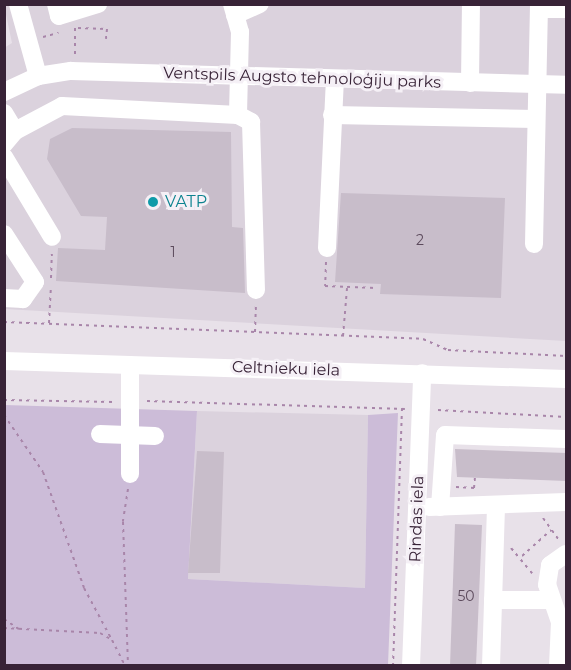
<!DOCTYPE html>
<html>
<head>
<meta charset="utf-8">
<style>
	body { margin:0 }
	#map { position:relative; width:571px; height:670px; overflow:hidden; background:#e8e1e9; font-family:Montserrat,sans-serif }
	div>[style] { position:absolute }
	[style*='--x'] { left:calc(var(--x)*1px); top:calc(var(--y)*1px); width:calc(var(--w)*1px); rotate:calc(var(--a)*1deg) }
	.built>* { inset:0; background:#dbd2dd }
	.green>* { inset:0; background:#ccbcd8 }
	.building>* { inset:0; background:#c8bdca }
	.path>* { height:2px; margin-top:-1px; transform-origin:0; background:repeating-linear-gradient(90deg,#a885a9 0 3px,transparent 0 7.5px) }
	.minor>* { height:18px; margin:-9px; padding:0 9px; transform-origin:9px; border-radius:9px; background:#fff }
	.dots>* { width:16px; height:16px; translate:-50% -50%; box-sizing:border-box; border:3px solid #f5f0f6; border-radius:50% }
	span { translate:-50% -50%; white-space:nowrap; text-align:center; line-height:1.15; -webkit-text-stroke:6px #f5f0f6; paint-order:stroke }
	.number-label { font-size:14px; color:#5c4a5c }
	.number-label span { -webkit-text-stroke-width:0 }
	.street-label { font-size:16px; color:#382337 }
	.culture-label { font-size:16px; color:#0d838f }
	.left { translate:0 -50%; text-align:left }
	.frame { position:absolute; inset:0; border:6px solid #382337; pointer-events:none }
</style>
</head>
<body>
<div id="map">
	<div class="built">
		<i style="clip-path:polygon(4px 5px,566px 5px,566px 341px,5px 309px,4px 48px,12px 43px)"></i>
		<i style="clip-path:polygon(197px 411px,368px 415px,365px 588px,188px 579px)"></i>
	</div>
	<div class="green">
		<i style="clip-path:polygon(5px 405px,197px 411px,188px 579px,365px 588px,368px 415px,398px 413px,388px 665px,5px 666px)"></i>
	</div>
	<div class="building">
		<i style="clip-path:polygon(72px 128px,231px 132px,232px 227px,243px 228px,245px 293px,56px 281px,58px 248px,105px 250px,107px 217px,81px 216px,47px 159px,50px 139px)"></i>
		<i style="clip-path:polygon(341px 193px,505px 198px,501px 298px,380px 294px,381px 284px,335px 282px)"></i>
		<i style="clip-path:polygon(455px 449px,567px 453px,567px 481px,457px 477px)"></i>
		<i style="clip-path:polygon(197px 451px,224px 452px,220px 573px,188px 573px)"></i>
		<i style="clip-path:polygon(455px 524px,482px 525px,476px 666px,450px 666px)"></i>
	</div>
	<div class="path">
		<i style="--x:75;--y:28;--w:27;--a:90"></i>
		<i style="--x:78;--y:28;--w:29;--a:2"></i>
		<i style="--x:107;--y:29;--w:10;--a:96"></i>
		<i style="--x:43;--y:37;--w:16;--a:-15"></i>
		<i style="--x:326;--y:262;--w:24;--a:92"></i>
		<i style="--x:325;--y:286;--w:51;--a:2.2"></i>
		<i style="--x:51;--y:278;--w:24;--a:-88"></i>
		<i style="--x:4;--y:322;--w:419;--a:2.3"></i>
		<i style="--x:423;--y:339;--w:27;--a:24"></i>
		<i style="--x:448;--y:350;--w:118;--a:2.9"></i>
		<i style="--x:49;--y:323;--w:36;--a:-87"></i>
		<i style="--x:255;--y:332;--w:27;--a:-88"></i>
		<i style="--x:343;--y:336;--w:48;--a:-85.2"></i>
		<i style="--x:4;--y:400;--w:110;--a:1"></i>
		<i style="--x:147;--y:401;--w:258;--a:1.8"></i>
		<i style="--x:438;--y:410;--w:128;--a:3.1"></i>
		<i style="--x:4;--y:415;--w:69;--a:55.6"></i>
		<i style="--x:43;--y:472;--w:123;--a:70.5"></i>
		<i style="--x:84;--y:588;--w:59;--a:61.7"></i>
		<i style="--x:456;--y:487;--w:19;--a:3"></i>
		<i style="--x:474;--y:488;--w:11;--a:-85"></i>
		<i style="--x:128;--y:489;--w:33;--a:99"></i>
		<i style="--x:123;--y:522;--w:144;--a:88"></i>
		<i style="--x:543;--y:518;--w:27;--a:54"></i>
		<i style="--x:511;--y:548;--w:33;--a:50"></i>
		<i style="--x:522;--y:556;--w:39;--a:-42"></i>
		<i style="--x:4;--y:619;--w:18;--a:34"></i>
		<i style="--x:4;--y:628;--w:96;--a:3"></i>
		<i style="--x:100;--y:633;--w:14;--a:30"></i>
		<i style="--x:112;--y:640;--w:29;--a:63"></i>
		<i style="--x:393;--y:666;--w:258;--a:-88"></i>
	</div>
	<div class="minor">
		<i style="--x:18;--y:4;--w:75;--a:74.5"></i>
		<i style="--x:56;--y:4;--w:12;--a:76"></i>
		<i style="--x:59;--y:16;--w:41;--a:-17.1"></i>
		<i style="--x:232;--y:4;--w:29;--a:74"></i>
		<i style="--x:240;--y:32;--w:83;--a:91.4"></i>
		<i style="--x:238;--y:115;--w:15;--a:28"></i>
		<i style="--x:251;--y:122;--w:168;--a:88.3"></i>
		<i style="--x:539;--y:9;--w:27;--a:0"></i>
		<i style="--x:235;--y:15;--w:27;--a:-24"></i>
		<i style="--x:470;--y:83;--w:79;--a:-89.3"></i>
		<i style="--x:4;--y:92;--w:38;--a:-25"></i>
		<i style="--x:38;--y:76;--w:33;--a:-9"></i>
		<i style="--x:71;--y:71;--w:495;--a:1.6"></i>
		<i style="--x:4;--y:113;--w:21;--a:59"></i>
		<i style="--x:15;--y:131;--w:17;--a:130"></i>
		<i style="--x:332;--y:115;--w:204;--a:1.1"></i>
		<i style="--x:15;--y:131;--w:53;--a:-28"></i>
		<i style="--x:62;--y:106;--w:176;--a:2.9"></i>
		<i style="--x:4;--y:157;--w:93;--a:59"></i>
		<i style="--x:4;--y:234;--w:57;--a:57.1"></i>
		<i style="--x:35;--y:282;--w:21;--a:125"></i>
		<i style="--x:23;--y:299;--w:19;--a:-177"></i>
		<i style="--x:534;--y:244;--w:240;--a:-88.8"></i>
		<i style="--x:327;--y:248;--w:169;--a:-87.3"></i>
		<i style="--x:4;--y:361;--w:562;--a:1.83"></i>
		<i style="--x:130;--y:365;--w:109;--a:90"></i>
		<i style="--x:100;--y:434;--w:55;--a:2.1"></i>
		<i style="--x:429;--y:507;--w:137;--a:-2.1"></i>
		<i style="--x:440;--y:507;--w:72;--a:-86"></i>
		<i style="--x:445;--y:435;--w:121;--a:1.9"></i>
		<i style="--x:493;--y:600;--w:56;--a:0"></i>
		<i style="--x:411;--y:666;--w:293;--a:-87.8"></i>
		<i style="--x:491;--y:666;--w:158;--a:-88.2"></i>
		<i style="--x:558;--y:666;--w:44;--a:-87.4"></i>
		<i style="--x:560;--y:622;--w:39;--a:-109"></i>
		<i style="--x:547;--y:585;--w:20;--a:-81"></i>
		<i style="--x:550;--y:565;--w:19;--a:-35"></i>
	</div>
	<div class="dots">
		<i style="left:153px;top:202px;background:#0f9aa8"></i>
	</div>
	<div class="number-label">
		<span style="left:420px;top:240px">2</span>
		<span style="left:173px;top:252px">1</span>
		<span style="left:466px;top:596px">50</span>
	</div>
	<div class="street-label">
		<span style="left:302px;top:78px;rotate:2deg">Ventspils Augsto tehnoloģiju parks</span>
		<span style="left:286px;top:369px;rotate:2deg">Celtnieku iela</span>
		<span style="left:417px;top:519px;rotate:-88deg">Rindas iela</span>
	</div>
	<div class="culture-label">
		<span class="left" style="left:165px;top:202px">VATP</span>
	</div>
	<div class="frame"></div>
</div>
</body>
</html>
